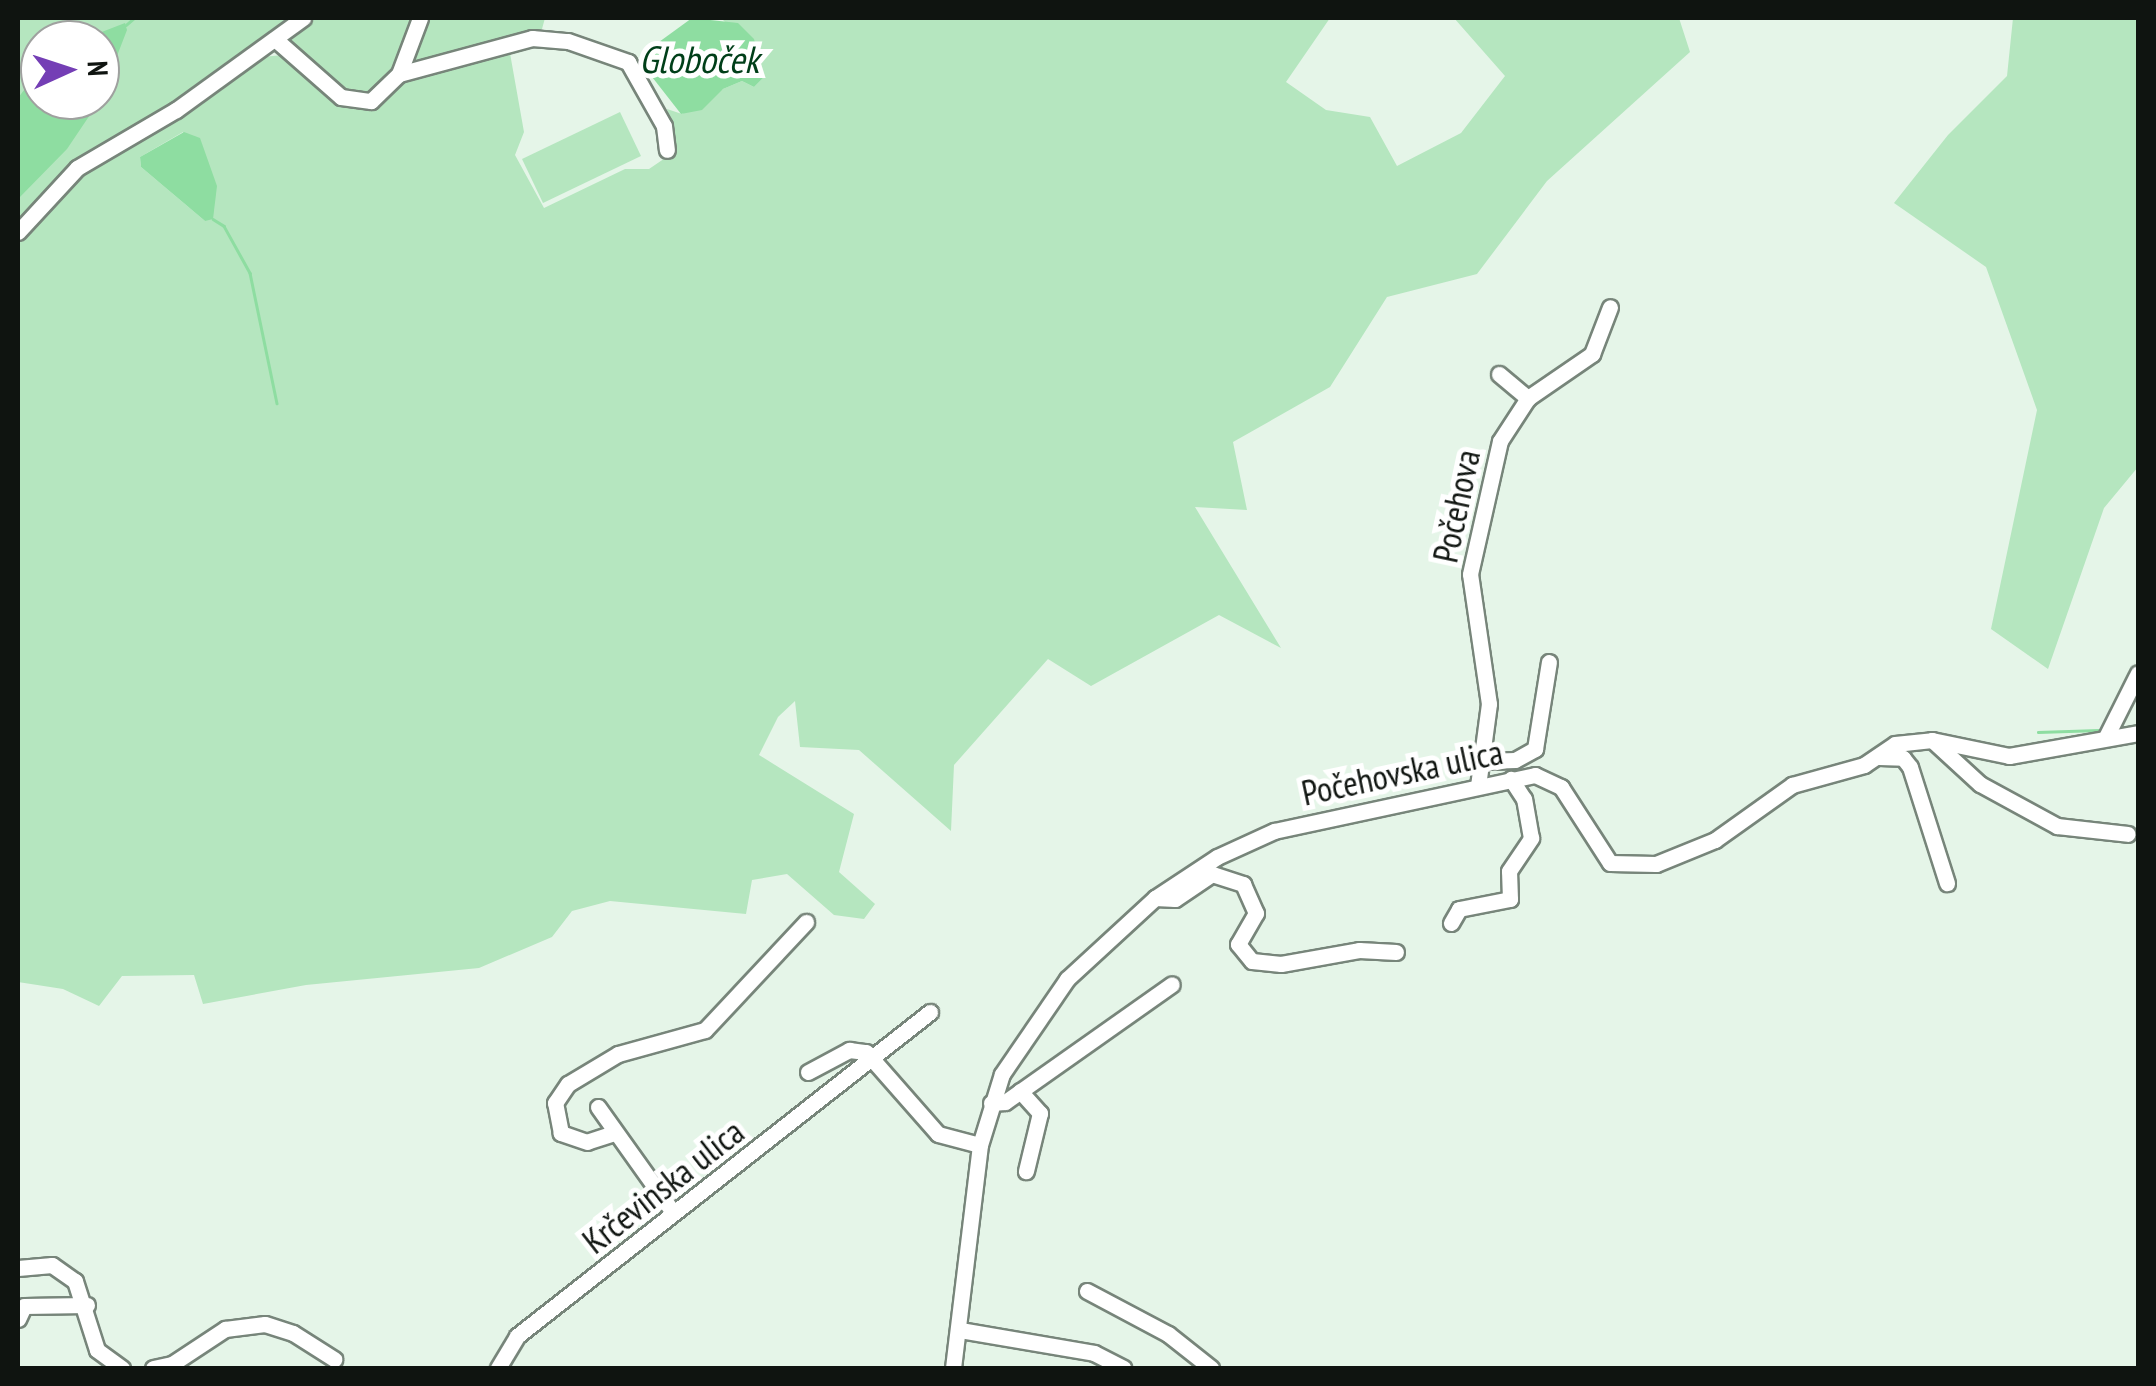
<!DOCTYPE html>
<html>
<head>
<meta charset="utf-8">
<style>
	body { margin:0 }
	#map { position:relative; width:2156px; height:1386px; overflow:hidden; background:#e5f5e8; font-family:"PT Sans Narrow",sans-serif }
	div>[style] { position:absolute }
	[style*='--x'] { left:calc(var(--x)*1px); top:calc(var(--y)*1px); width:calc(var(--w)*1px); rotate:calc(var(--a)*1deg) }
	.green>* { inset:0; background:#b5e6bf }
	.water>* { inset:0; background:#8edda1 }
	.stream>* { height:2.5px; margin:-1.25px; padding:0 1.25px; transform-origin:1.25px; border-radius:1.25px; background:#8edda1 }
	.roads { filter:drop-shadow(2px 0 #77857a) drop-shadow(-2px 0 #77857a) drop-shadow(0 2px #77857a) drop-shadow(0 -2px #77857a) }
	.minor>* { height:15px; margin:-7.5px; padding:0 7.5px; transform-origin:7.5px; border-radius:7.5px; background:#fff }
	span { translate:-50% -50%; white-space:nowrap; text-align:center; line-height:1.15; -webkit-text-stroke:10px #fff; paint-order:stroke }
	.street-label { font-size:35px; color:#0f1410 }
	.water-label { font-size:38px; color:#003f19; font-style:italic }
	.frame { position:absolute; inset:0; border:20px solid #0f1410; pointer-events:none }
	.north { position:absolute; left:20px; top:20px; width:100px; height:100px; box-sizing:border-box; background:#fff; border:2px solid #9fa19f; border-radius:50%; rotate:87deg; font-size:28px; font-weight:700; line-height:40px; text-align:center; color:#0f1410 }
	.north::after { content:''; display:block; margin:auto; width:35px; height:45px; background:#743eb5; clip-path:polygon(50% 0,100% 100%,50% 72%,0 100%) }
</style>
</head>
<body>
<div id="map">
	<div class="green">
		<i style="clip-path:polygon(evenodd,18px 18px,291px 18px,149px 121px,91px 149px,18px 227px,18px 18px,40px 40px,100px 40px,100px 100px,40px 100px,40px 40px)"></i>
		<i style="clip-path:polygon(evenodd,311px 18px,545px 18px,542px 29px,508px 42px,524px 132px,515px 155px,544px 208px,625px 169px,649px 169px,674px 152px,667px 109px,682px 114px,723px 89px,742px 81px,754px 87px,763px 78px,760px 57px,721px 18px,1330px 18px,1286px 82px,1326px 110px,1370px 117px,1397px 166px,1461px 133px,1505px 76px,1454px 18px,1679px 18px,1690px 52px,1547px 181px,1477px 274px,1387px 297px,1330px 387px,1233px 442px,1247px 510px,1195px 507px,1281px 648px,1219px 615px,1091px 686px,1048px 659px,954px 765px,951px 831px,859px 750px,800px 747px,795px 701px,778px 717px,759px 755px,854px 814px,839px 872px,875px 904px,864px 919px,834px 915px,787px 874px,752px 880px,746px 914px,610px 901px,572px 911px,552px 937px,479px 968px,306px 985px,203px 1004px,194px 975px,122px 976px,99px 1006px,63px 989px,18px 982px,18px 239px,80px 169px,196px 107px,261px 57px,284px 55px,287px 37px,311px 18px,183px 132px,205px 221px,141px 167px,140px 157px,183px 132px)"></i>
		<i style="clip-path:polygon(2013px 18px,2138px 18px,2138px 467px,2104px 508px,2048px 669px,1991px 629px,2037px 410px,1986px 267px,1894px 203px,1948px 135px,2007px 76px)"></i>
		<i style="clip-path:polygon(620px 112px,641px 156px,543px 203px,522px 159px)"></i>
	</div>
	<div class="water">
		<i style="clip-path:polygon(692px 18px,738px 23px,754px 39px,764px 77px,754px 87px,742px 81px,723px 89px,702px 110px,681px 114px,649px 73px,659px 42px)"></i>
		<i style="clip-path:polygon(125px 23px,127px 30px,100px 100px,100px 40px,81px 40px)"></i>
		<i style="clip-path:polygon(40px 69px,40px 100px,100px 100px,67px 149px,18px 199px,18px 98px)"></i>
		<i style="clip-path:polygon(184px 132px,200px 138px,217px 186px,213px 219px,205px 221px,141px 167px,140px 157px)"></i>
	</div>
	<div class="stream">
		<i style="--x:126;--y:25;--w:11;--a:-41"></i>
		<i style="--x:213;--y:219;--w:13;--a:32"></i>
		<i style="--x:224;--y:226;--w:54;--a:61"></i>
		<i style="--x:250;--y:273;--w:133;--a:78.3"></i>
		<i style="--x:2115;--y:729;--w:23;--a:-10"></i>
		<i style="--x:2038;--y:732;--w:61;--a:-1.9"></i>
	</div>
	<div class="roads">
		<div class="minor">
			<i style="--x:275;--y:39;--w:88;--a:41.3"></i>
			<i style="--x:341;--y:97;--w:30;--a:8"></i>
			<i style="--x:371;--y:101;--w:39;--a:-44"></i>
			<i style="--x:399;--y:74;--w:60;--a:-69.4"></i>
			<i style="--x:399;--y:74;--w:138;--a:-15.1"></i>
			<i style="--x:532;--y:38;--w:36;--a:5"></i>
			<i style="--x:568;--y:41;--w:64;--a:19.3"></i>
			<i style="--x:628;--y:62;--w:73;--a:60.6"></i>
			<i style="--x:664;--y:126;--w:24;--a:83"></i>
			<i style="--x:18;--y:232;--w:87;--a:-47.3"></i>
			<i style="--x:77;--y:168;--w:115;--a:-30.4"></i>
			<i style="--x:176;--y:110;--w:157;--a:-35.9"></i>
			<i style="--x:1499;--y:374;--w:38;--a:40"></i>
			<i style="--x:2107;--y:735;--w:69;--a:-63.4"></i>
			<i style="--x:1932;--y:740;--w:65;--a:42.5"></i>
			<i style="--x:1980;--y:784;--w:88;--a:28.6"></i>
			<i style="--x:2057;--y:826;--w:71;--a:6.4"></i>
			<i style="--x:1879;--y:757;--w:24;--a:2"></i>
			<i style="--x:1903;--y:758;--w:11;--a:52"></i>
			<i style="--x:1910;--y:767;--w:122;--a:72.3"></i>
			<i style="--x:1485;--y:761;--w:30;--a:-2"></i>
			<i style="--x:1515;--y:760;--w:23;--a:-29"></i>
			<i style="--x:1535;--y:749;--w:88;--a:-80.9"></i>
			<i style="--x:1478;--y:786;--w:83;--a:-82.4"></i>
			<i style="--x:1489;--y:704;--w:131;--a:-98.3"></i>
			<i style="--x:1470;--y:574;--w:136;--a:-77.3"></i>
			<i style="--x:1500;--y:441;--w:51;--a:-56.9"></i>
			<i style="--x:1528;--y:398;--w:78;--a:-34.5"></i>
			<i style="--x:1592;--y:354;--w:50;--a:-69"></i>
			<i style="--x:1155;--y:898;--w:20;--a:3"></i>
			<i style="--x:1175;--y:899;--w:45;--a:-34"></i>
			<i style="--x:1212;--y:874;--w:33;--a:18"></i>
			<i style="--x:1243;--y:884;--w:32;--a:66"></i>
			<i style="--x:1256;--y:913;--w:36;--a:120"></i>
			<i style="--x:1238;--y:944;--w:22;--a:51"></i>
			<i style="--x:1252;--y:961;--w:29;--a:6"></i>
			<i style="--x:1281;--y:964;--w:79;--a:-10.2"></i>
			<i style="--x:1359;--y:950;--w:37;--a:3"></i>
			<i style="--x:1451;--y:923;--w:16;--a:-60"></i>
			<i style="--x:1459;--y:909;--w:52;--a:-11.1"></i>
			<i style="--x:1510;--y:899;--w:28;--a:-92"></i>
			<i style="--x:1509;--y:871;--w:40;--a:-56"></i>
			<i style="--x:1531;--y:838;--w:40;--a:-100"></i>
			<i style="--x:1524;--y:799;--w:24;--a:-123"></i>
			<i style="--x:808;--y:1072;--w:47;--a:-28.2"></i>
			<i style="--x:849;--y:1050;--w:17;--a:7"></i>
			<i style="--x:866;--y:1052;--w:109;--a:48.7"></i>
			<i style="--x:938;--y:1134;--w:43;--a:14.7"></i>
			<i style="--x:1020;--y:1091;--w:30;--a:48"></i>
			<i style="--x:1040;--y:1113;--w:60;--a:103.6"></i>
			<i style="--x:991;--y:1103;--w:14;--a:-4"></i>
			<i style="--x:1005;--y:1102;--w:204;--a:-35.2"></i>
			<i style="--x:598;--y:1107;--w:129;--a:54.5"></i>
			<i style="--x:614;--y:1133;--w:28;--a:162"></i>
			<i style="--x:587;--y:1142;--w:28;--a:-161"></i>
			<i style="--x:561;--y:1133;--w:31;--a:-101"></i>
			<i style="--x:555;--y:1103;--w:23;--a:-56"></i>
			<i style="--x:568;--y:1084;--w:58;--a:-31"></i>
			<i style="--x:618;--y:1054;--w:90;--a:-15.4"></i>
			<i style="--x:705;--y:1030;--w:148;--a:-46.9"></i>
			<i style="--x:18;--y:1268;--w:34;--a:-5"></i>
			<i style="--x:52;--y:1265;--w:28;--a:35"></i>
			<i style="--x:75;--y:1281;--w:72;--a:72.3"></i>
			<i style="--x:97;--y:1350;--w:31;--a:36"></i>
			<i style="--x:1087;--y:1291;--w:92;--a:28"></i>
			<i style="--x:1168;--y:1334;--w:55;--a:38.3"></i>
			<i style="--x:18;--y:1319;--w:14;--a:-65"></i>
			<i style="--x:24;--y:1306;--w:63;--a:-0.9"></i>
			<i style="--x:960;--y:1330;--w:136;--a:9.7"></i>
			<i style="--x:1094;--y:1353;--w:33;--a:27"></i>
			<i style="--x:153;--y:1368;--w:19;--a:-12"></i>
			<i style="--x:172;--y:1364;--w:64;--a:-33.4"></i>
			<i style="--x:225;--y:1329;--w:40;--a:-7.1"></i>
			<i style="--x:265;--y:1324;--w:29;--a:18"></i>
			<i style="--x:293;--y:1333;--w:49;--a:32.4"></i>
			<i style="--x:498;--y:1368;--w:37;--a:-59"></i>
			<i style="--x:517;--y:1336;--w:525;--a:-38.11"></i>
			<i style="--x:953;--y:1368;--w:225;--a:-83.1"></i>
			<i style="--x:980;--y:1145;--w:74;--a:-72.8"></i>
			<i style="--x:1002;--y:1074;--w:115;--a:-55.6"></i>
			<i style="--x:1067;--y:979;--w:120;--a:-42.6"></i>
			<i style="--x:1155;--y:898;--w:74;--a:-33.5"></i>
			<i style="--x:1217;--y:857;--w:63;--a:-24.5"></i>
			<i style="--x:1274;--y:831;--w:267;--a:-12.1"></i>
			<i style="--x:1535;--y:775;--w:29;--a:25"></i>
			<i style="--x:1561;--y:787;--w:90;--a:57.2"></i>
			<i style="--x:1610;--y:863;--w:46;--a:1.2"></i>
			<i style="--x:1656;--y:864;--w:64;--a:-22.1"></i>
			<i style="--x:1715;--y:840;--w:95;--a:-35.5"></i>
			<i style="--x:1792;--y:785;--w:75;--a:-15.5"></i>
			<i style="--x:1864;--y:765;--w:37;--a:-34"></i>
			<i style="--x:1895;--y:744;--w:37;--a:-6"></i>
			<i style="--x:1932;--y:740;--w:79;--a:11.7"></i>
			<i style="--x:2009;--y:756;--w:131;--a:-10.1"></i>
		</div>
	</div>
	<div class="street-label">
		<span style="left:1456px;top:506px;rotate:-78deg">Počehova</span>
		<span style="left:1402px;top:772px;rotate:-12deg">Počehovska ulica</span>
		<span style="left:663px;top:1186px;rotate:-38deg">Krčevinska ulica</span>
	</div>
	<div class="water-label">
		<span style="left:699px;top:59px">Globoček</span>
	</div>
	<div class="frame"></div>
	<div class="north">N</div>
</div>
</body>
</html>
